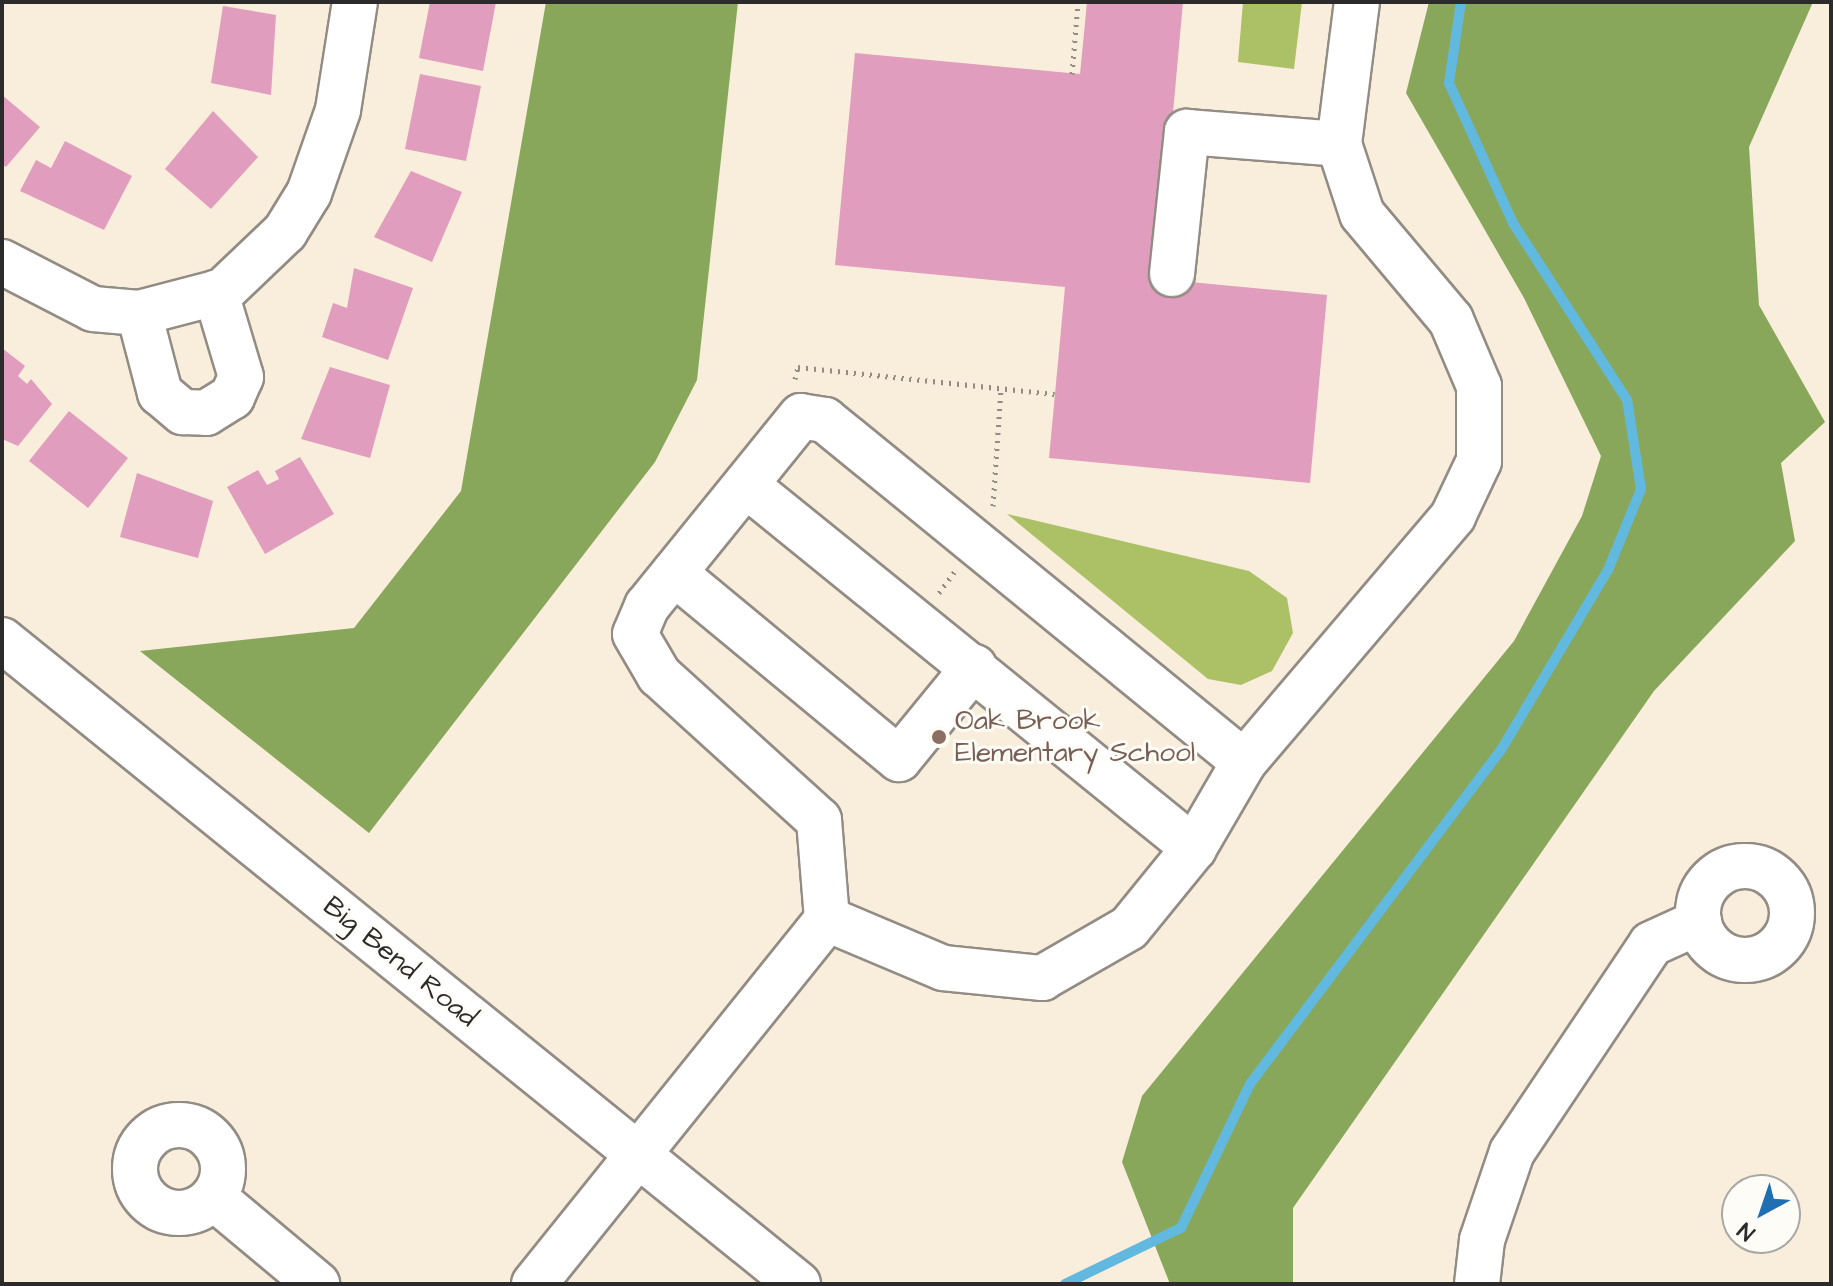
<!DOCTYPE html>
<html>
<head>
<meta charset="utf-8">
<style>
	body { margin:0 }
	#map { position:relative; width:1833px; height:1286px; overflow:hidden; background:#f9eddc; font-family:"Architects Daughter",sans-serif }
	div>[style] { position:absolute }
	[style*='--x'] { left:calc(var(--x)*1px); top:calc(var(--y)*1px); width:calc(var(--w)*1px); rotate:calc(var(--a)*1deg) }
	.green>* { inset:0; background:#acc166 }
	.forest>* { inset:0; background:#89a75b }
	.stream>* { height:10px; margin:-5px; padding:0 5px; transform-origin:5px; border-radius:5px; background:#62b9df }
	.building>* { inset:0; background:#e19dbe }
	.path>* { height:5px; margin-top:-2.5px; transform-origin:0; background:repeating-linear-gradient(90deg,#928c84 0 2px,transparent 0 8px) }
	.roads { filter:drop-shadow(2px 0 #928c84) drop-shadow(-2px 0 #928c84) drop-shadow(0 2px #928c84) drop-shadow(0 -2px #928c84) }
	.minor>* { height:44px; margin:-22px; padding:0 22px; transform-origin:22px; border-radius:22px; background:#fff }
	.minor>.ring { margin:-22px; padding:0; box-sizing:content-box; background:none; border:44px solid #fff; border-radius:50% }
	.major>* { height:44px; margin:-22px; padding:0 22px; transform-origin:22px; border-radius:22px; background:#fff }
	.dots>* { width:22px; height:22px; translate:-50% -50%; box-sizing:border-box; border:4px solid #fdfcf7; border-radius:50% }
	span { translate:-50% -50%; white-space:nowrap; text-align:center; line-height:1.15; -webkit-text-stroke:6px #fdfcf7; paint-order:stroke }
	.education-label { font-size:28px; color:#785e54 }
	.left { translate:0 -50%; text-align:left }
	.street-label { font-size:28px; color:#2b2b2b }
	.frame { position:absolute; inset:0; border:4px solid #2b2b2b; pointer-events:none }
	.north { position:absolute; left:1721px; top:1174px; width:80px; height:80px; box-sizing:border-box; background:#fdfcf7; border:2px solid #a9a8a5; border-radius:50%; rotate:220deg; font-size:22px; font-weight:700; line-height:32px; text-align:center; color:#2b2b2b }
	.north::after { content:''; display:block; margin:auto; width:28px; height:36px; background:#1f6fb2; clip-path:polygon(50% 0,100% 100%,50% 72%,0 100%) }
</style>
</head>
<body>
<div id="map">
	<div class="green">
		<i style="clip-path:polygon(1243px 2px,1302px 2px,1294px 69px,1238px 62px)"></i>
		<i style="clip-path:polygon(1007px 514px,1249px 571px,1287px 598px,1293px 633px,1272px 671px,1241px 685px,1208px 679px)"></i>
	</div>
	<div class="forest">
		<i style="clip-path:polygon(546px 2px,738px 2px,697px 380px,655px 462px,369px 833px,140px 651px,354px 628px,461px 491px)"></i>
		<i style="clip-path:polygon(1429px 2px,1813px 2px,1749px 147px,1759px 305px,1825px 422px,1781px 463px,1795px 541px,1654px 691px,1293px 1208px,1293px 1284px,1170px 1284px,1122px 1162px,1142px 1096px,1514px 641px,1582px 516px,1601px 456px,1524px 298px,1406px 93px)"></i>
	</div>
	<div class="stream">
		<i style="--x:1065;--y:1284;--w:129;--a:-25.8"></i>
		<i style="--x:1181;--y:1228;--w:160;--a:-64.4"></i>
		<i style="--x:1250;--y:1084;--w:418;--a:-53.1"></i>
		<i style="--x:1501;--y:750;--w:209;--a:-59.3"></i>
		<i style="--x:1608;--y:570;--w:87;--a:-67.8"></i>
		<i style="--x:1641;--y:489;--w:90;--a:-98.9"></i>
		<i style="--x:1627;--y:400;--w:211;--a:-122.8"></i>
		<i style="--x:1513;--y:223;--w:154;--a:-114.6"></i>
		<i style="--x:1449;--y:83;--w:82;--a:-81.6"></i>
	</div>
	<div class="building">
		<i style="clip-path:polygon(430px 2px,496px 2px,483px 71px,419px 58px)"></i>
		<i style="clip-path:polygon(1087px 2px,1183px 2px,1158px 279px,1327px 295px,1310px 483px,1049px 458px,1065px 287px,835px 265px,855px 53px,1080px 74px)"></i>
		<i style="clip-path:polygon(223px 6px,276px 15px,271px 95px,211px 83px)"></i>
		<i style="clip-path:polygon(420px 74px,481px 86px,466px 161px,405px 149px)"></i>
		<i style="clip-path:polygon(2px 95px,40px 127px,6px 167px,2px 164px)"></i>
		<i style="clip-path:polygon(213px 111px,258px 157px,211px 209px,165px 169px)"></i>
		<i style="clip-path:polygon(65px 141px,132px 176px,104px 230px,20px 191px,36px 160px,51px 168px)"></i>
		<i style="clip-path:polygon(411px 171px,462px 192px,432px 262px,374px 237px)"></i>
		<i style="clip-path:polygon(354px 268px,413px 288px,388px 360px,322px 337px,333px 303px,347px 308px)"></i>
		<i style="clip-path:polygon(2px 348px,25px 366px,18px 376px,27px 384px,31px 379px,52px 404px,18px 446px,2px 439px)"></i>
		<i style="clip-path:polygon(330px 367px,390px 385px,370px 458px,301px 439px)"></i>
		<i style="clip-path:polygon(69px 411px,128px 458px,88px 508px,29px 461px)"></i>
		<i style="clip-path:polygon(300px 457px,334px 514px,265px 554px,227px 487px,258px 470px,267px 485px,279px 479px,275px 471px)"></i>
		<i style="clip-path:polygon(137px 473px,213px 501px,198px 558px,120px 537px)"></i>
	</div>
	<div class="path">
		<i style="--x:1072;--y:74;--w:72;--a:-85.2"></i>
		<i style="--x:795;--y:379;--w:12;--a:-76"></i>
		<i style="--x:798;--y:367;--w:258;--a:6"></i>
		<i style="--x:993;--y:506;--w:117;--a:-86.1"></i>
		<i style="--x:939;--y:593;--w:26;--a:-54"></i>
	</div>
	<div class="roads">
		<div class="minor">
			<i style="--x:2;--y:262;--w:102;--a:27.3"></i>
			<i style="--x:93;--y:309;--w:46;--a:5"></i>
			<i style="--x:139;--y:313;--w:87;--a:-14.7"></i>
			<i style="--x:223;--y:291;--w:86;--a:-43.6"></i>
			<i style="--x:285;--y:232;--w:46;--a:-58.4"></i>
			<i style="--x:309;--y:193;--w:88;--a:-70.7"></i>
			<i style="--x:338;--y:110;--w:109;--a:-81.1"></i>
			<i style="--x:1172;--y:274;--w:143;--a:-84"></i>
			<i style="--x:1187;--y:132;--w:152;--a:4.5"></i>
			<i style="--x:139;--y:313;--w:83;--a:75.3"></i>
			<i style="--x:160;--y:393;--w:30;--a:40"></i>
			<i style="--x:183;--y:412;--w:23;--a:2"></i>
			<i style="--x:206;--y:413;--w:31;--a:-32"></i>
			<i style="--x:232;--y:397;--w:22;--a:-66"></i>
			<i style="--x:241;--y:377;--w:88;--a:-106.6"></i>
			<i style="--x:746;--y:485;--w:577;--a:39.02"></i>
			<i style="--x:674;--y:573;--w:292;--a:39.6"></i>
			<i style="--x:899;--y:759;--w:119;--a:-50.8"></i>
			<i style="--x:1244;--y:762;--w:541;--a:-140.78"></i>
			<i style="--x:825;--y:420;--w:24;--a:-171"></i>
			<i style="--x:801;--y:416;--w:245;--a:129"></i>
			<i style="--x:647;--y:606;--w:30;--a:113"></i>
			<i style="--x:635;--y:634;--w:48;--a:59.7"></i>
			<i style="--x:659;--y:675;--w:216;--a:42.2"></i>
			<i style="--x:819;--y:820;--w:99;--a:85.4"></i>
			<i style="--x:827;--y:919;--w:126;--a:22.9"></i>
			<i style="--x:943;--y:968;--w:100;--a:5.8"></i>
			<i style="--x:1042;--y:978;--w:100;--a:-29.9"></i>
			<i style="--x:1129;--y:928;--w:103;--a:-50.9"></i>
			<i style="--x:1194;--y:848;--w:99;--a:-59.8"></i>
			<i style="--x:1244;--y:762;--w:323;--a:-49.6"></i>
			<i style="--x:1453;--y:516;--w:61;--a:-64.7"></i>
			<i style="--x:1479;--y:461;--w:75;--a:-90"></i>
			<i style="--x:1479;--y:386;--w:72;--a:-113"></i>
			<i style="--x:1451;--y:320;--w:138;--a:-130"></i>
			<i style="--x:1362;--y:214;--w:74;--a:-108.2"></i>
			<i style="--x:1339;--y:144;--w:143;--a:-82.8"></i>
			<i class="ring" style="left:1698px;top:866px;width:50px;height:50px"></i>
			<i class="ring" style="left:135px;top:1125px;width:44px;height:44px"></i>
			<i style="--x:213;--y:1197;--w:136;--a:39.9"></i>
			<i style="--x:534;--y:1284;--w:468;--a:-51.2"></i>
			<i style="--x:1477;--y:1284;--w:44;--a:-83.5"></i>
			<i style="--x:1482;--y:1240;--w:93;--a:-71.2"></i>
			<i style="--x:1512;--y:1152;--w:250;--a:-56.2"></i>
			<i style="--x:1651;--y:944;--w:53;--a:-24.6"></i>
		</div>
		<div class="major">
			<i style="--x:2;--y:640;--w:1024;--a:38.97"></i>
		</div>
	</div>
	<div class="dots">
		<i style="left:939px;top:737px;background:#8d6e63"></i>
	</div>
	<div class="education-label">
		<span class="left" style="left:955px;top:737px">Oak Brook<br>Elementary School</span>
	</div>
	<div class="street-label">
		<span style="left:400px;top:962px;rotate:39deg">Big Bend Road</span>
	</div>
	<div class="frame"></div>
	<div class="north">N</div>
</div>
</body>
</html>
